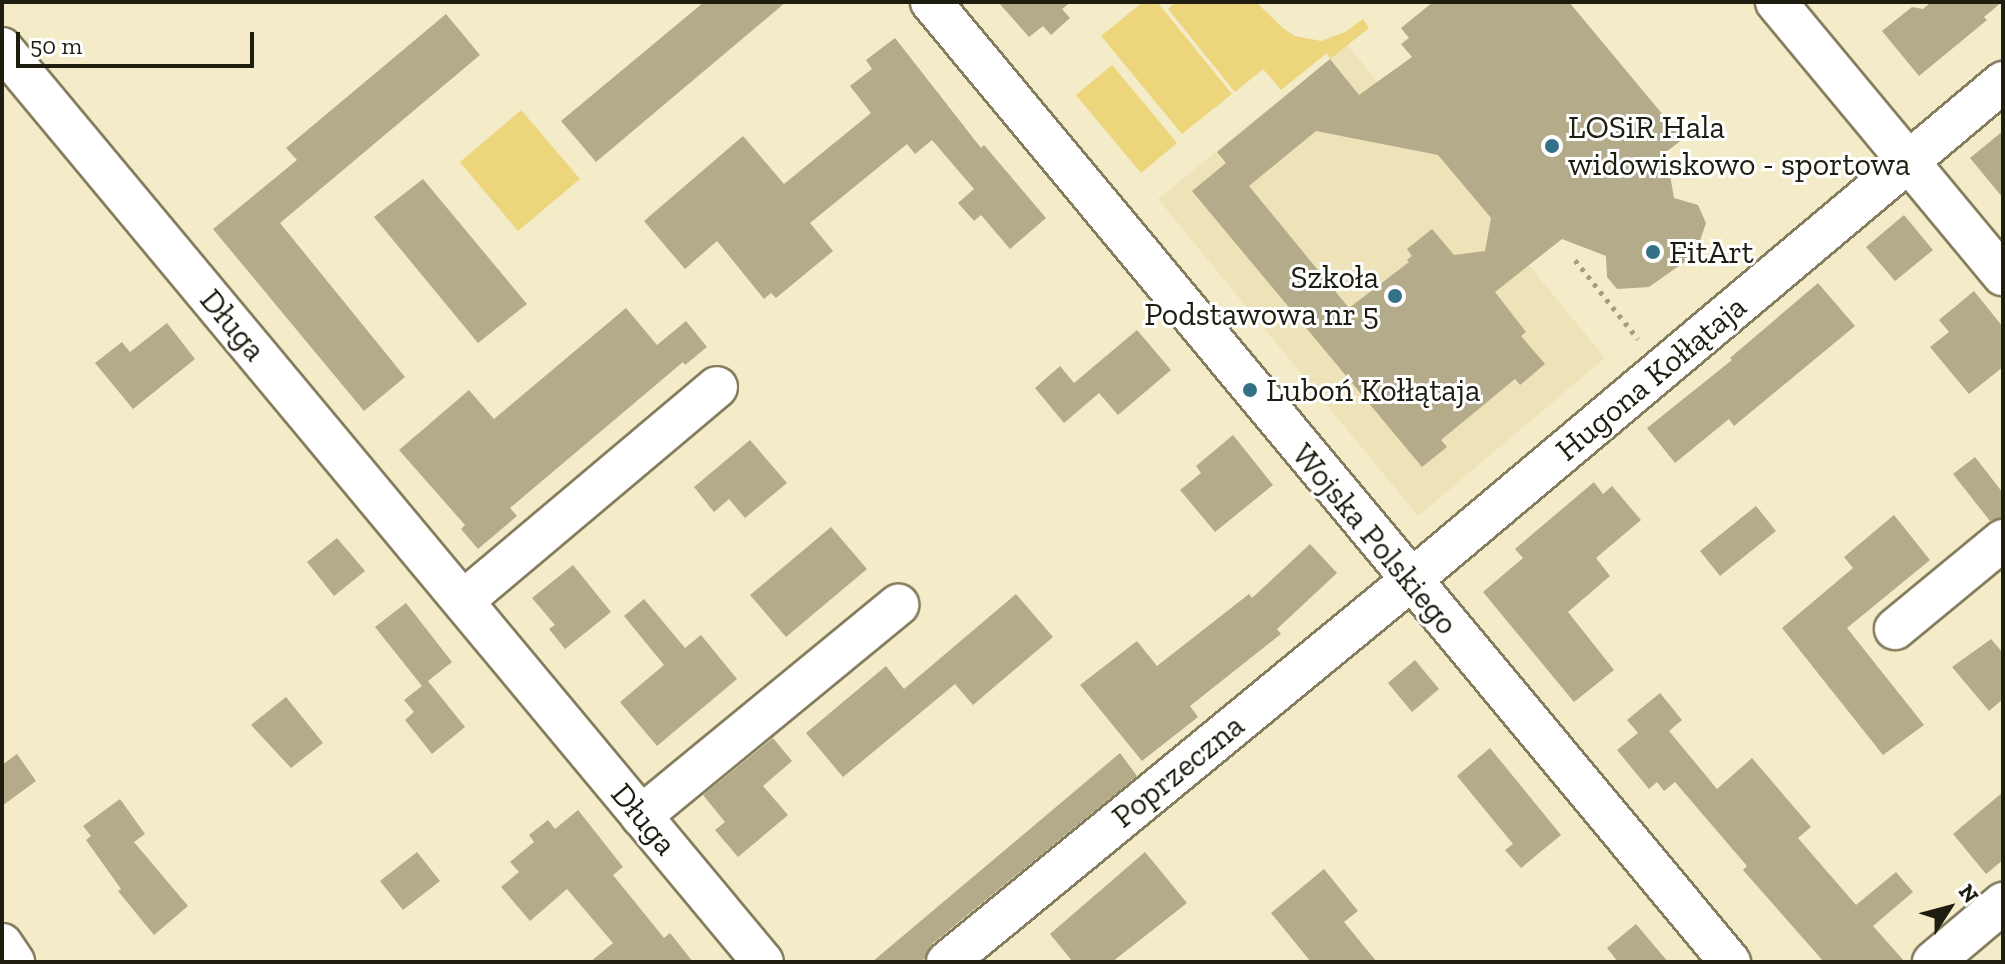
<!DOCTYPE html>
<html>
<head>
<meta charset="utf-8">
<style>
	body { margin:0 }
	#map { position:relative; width:2005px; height:964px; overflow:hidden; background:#f4ebc9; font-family:"Zilla Slab",serif }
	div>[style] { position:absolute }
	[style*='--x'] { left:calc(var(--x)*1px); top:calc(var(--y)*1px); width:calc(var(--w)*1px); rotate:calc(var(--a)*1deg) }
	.built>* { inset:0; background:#ede2b8 }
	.green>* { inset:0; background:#edd57c }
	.building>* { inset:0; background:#b4ab8b }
	.path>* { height:5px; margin-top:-2.5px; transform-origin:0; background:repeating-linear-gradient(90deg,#a39d83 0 4px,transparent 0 10px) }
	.roads { filter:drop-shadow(2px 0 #857d5e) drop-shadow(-2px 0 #857d5e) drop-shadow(0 2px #857d5e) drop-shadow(0 -2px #857d5e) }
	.minor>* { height:40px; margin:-20px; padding:0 20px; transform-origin:20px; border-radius:20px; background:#fff }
	.dots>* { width:22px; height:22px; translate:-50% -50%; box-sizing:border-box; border:4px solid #fff; border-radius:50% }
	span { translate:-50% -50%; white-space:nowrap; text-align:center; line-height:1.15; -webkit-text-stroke:6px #fff; paint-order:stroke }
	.poi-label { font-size:32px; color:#1f1c10 }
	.left { translate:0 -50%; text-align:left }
	.right { translate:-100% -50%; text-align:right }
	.street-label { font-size:32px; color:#1f1c10 }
	.frame { position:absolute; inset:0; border:4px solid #1f1c10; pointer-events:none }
	.north { position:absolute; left:1909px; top:868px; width:80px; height:80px; -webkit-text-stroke:6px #fff; paint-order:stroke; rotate:54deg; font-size:22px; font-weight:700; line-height:32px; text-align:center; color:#1f1c10 }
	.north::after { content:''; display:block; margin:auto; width:28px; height:36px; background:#1f1c10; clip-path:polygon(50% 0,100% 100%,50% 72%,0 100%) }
	.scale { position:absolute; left:16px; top:32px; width:238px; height:36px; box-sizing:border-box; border:4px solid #1f1c10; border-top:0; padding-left:10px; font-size:24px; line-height:28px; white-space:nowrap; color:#1f1c10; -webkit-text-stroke:6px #fff; paint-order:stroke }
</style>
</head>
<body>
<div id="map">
	<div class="built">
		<i style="clip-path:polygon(1347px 45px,1492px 220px,1490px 236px,1509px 241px,1605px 358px,1418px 516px,1158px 199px)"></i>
	</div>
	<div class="green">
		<i style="clip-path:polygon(1143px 2px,1157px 2px,1232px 94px,1182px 134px,1101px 36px)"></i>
		<i style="clip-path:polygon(1176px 2px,1256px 2px,1284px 29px,1295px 36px,1321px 41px,1345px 32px,1363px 19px,1369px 28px,1330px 59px,1327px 53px,1281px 90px,1263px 69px,1235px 92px,1168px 9px)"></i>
		<i style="clip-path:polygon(1112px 65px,1177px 143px,1141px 173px,1076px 95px)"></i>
		<i style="clip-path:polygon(521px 110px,580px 179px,518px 231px,460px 162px)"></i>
	</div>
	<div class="building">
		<i style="clip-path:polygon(704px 2px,786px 2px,596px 162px,561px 121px)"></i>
		<i style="clip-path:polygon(998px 2px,1071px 2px,1062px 9px,1070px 18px,1051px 35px,1043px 26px,1029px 37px)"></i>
		<i style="clip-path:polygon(evenodd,1433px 2px,1569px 2px,1683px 139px,1666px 152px,1674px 198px,1698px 205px,1706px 223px,1700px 241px,1686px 261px,1649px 287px,1617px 289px,1607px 277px,1606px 256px,1562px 239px,1495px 292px,1526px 332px,1521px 336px,1545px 364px,1520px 385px,1515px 379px,1441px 440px,1447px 447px,1422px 467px,1192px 191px,1226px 163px,1217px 152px,1330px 59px,1359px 95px,1412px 57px,1401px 44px,1409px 38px,1401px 28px,1433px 2px,1316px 131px,1438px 155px,1491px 218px,1485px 251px,1454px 255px,1432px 229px,1407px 249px,1412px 256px,1407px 260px,1409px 262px,1349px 308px,1249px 186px,1316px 131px)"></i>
		<i style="clip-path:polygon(1931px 2px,2002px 2px,1984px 17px,1987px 20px,1919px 76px,1882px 31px,1912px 7px,1923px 9px)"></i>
		<i style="clip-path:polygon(446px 14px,480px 55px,280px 223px,405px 377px,364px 411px,213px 229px,297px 160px,286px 148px)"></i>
		<i style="clip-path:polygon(895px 38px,981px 148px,984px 145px,1046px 218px,1010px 249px,981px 215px,974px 221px,958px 203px,974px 189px,932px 140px,915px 154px,907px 144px,810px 223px,833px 251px,776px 298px,771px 293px,764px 299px,717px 241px,685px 269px,644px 221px,743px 136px,784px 184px,871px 113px,850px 86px,872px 69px,866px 60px)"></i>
		<i style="clip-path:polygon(2003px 131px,2003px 198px,1970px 158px)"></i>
		<i style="clip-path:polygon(423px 179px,527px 304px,478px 343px,374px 217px)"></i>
		<i style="clip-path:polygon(1904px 215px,1933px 250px,1895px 281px,1866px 247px)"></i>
		<i style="clip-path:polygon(1818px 283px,1855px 326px,1734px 426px,1729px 419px,1675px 463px,1647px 428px,1732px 360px,1730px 358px)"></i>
		<i style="clip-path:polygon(1974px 291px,2003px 327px,2003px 367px,1969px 394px,1930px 347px,1949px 332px,1939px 320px)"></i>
		<i style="clip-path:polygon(626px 308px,657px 345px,686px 321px,707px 347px,685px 365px,683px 362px,510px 508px,517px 516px,478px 549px,461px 529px,465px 525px,399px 450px,469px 390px,494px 419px)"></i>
		<i style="clip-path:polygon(167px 323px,195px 359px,133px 409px,95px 363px,122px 342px,130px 352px)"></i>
		<i style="clip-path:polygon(1137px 330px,1171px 370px,1118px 415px,1099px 393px,1064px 423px,1035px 388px,1060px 366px,1074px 383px)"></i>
		<i style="clip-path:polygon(1233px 435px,1273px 485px,1215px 532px,1180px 490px,1201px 473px,1196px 466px)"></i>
		<i style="clip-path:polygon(750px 440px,787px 483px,745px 518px,729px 499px,714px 512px,694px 487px)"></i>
		<i style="clip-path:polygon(1975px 457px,2003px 493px,2003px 518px,1990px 521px,1953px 474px)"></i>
		<i style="clip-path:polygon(1594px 482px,1603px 494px,1612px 486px,1641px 520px,1596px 558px,1610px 576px,1568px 612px,1614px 670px,1574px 702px,1483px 592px,1523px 558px,1515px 549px)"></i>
		<i style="clip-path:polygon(1756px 506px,1776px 531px,1720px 576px,1700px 551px)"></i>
		<i style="clip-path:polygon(1894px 515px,1930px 560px,1847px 628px,1924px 725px,1883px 755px,1782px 628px,1853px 568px,1844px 557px)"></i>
		<i style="clip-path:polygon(831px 527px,867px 569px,786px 637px,750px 595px)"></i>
		<i style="clip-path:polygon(337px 538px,365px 571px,334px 596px,307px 562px)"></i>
		<i style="clip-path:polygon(1310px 544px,1337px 573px,1277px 629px,1281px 634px,1190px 706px,1198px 717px,1142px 761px,1080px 685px,1137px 641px,1157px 666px,1249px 594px,1252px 598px)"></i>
		<i style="clip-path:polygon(573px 565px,611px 612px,565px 649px,549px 629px,555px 625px,532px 598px)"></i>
		<i style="clip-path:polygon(1016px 594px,1053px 637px,973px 705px,955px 684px,843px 777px,806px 733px,886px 666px,904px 689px)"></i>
		<i style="clip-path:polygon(644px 599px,685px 648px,701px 635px,737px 679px,657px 746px,620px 702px,664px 665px,624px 616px)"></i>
		<i style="clip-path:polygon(406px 603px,452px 662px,428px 681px,465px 727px,432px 754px,405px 720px,414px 712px,404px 700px,422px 686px,375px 627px)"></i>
		<i style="clip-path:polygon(1991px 639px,2003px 653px,2003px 699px,1989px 711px,1952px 667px)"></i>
		<i style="clip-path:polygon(1415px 660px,1439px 689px,1412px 712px,1388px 683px)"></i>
		<i style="clip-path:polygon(1660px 693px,1682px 720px,1669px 731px,1717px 789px,1752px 758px,1811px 827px,1798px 838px,1856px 905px,1896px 872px,1913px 892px,1873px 926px,1905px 962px,1824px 962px,1743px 870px,1747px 866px,1675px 782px,1664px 791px,1657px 782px,1649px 789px,1617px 750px,1638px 733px,1627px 720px)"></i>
		<i style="clip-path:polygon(286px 697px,323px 743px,291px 768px,251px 725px)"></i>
		<i style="clip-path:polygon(773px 738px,792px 761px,763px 786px,788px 815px,738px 857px,715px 830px,725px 822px,703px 795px)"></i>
		<i style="clip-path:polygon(1490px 748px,1561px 835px,1521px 868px,1505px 850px,1513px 844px,1457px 776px)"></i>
		<i style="clip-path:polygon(1120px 753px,1137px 776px,932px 944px,925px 958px,921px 962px,872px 962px)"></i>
		<i style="clip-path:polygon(17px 754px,36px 781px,2px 806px,2px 765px)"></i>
		<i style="clip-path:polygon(2003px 792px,2003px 860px,1986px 874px,1953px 834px)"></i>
		<i style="clip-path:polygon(120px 799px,145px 834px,134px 842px,188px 906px,154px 935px,118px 891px,121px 889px,86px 840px,91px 836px,83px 826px)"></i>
		<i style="clip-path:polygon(578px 810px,623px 867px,613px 875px,664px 938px,670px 933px,693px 962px,590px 962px,613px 943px,567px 889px,530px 921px,501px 887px,519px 872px,510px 862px,534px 842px,529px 835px,548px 820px,555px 829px)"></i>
		<i style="clip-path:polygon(417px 852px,440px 881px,403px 910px,380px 881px)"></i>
		<i style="clip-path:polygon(1145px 852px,1187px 903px,1112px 962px,1073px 962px,1050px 934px)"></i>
		<i style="clip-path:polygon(1324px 869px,1358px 911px,1344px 922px,1377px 962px,1311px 962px,1271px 913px)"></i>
		<i style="clip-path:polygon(1636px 924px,1668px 962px,1618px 962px,1607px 948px)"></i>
	</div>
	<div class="path">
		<i style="--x:1575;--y:260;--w:101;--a:51.4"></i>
		<i style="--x:1275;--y:962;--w:1;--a:-45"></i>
	</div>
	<div class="roads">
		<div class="minor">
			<i style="--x:931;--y:2;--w:1249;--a:50.23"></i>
			<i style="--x:1776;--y:2;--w:355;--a:50.3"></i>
			<i style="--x:2;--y:48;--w:1189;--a:50.22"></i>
			<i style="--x:463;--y:601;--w:332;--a:-40.1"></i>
			<i style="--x:1895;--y:629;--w:140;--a:-39.5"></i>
			<i style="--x:641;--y:816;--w:333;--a:-39.4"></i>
			<i style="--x:2;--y:944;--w:22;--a:56"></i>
			<i style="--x:947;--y:962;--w:600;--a:-39.45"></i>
			<i style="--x:1410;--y:581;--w:775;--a:-40.08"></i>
			<i style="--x:1933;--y:962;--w:92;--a:-40.1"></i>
		</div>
	</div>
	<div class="dots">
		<i style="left:1552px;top:146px;background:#327186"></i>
		<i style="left:1653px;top:252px;background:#327186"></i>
		<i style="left:1395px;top:296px;background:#327186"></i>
		<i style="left:1250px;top:390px;background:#327186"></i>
	</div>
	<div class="poi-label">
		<span class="left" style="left:1568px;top:146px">LOSiR Hala<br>widowiskowo - sportowa</span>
		<span class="left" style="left:1669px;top:252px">FitArt</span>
		<span class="right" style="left:1379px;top:296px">Szkoła<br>Podstawowa nr 5</span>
		<span class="left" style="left:1266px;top:390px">Luboń Kołłątaja</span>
	</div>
	<div class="street-label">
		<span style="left:233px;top:325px;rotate:50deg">Długa</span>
		<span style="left:1651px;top:378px;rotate:-40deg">Hugona Kołłątaja</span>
		<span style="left:1375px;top:539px;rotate:50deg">Wojska Polskiego</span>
		<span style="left:1178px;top:771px;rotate:-39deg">Poprzeczna</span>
		<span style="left:644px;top:819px;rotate:50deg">Długa</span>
	</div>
	<div class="frame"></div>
	<div class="north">N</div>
	<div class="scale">50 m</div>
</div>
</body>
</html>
